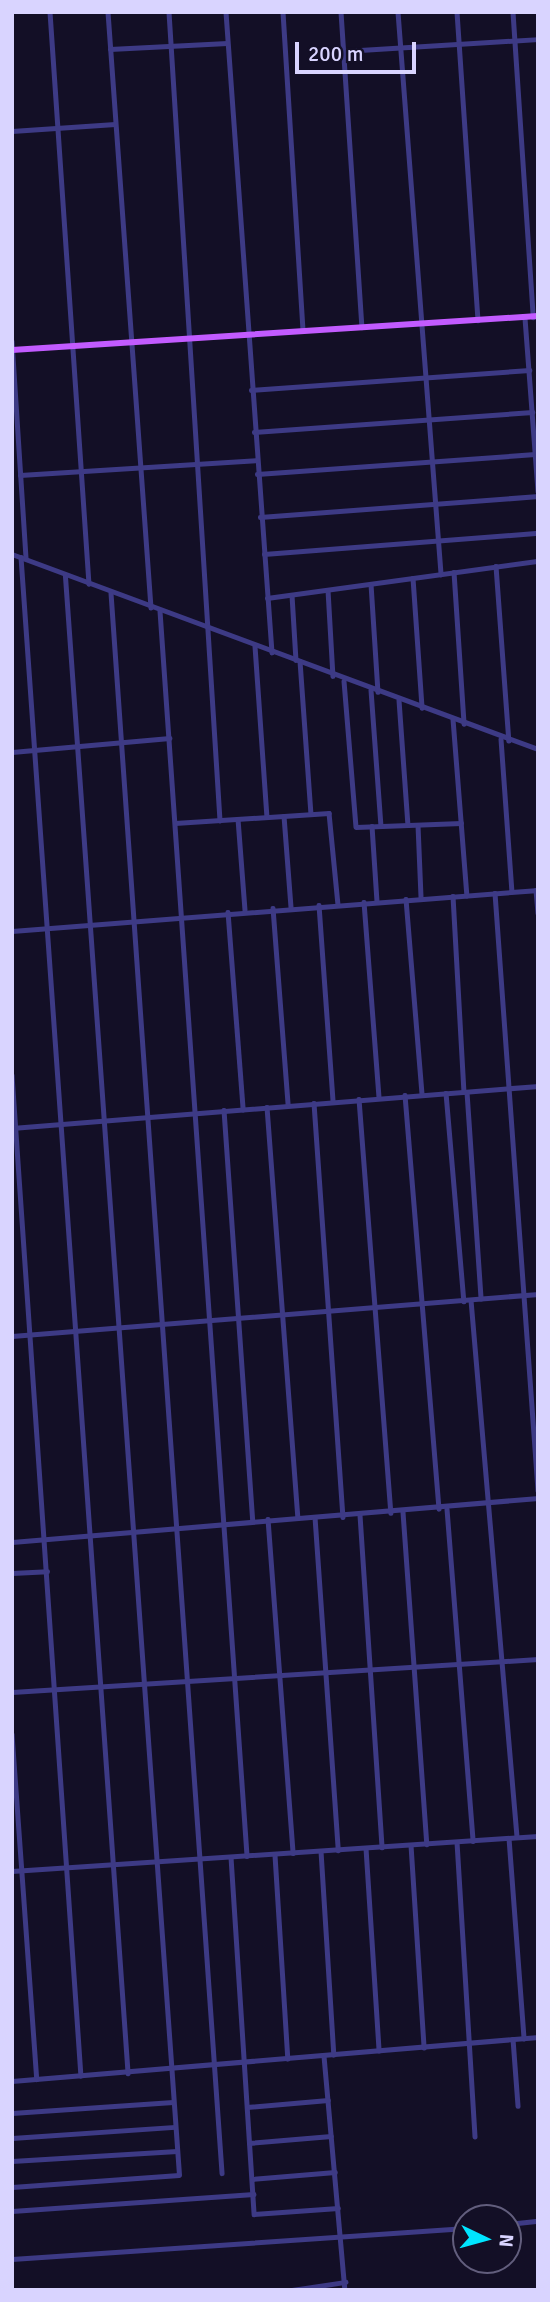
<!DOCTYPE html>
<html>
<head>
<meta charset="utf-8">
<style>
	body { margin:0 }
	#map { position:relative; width:550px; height:2302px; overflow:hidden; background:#130f26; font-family:Signika,sans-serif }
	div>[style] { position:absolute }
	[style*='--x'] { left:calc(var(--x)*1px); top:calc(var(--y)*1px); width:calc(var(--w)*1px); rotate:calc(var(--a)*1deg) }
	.minor>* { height:4.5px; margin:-2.25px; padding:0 2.25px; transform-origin:2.25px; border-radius:2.25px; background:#3d3a85 }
	.major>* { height:6px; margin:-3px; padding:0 3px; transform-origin:3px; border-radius:3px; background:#c25bff }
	span { translate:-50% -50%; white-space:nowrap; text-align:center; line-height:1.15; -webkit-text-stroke:5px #130f26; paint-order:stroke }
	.frame { position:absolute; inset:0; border:14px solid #d9d4ff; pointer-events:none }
	.north { position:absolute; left:452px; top:2204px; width:70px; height:70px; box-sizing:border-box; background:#130f26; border:2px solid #625e7d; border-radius:50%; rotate:95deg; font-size:19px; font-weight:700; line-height:28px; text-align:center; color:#d9d4ff }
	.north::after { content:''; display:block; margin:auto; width:24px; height:32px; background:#00e5ff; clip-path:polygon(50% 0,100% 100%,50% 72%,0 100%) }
	.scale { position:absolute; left:295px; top:42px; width:121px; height:32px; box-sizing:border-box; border:4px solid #d9d4ff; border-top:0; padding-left:9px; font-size:21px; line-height:24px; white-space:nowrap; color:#d9d4ff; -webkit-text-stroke:5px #130f26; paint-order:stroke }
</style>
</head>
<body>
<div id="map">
	<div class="minor">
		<i style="--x:50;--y:12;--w:573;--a:86.1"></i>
		<i style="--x:108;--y:12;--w:597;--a:85.87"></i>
		<i style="--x:169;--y:12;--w:810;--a:86.39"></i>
		<i style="--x:226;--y:12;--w:642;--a:85.89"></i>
		<i style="--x:283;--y:12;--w:319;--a:86.4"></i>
		<i style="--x:341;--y:12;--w:316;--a:86.2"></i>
		<i style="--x:398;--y:12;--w:564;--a:85.62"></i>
		<i style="--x:457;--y:12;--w:309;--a:86.1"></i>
		<i style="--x:513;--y:12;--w:306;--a:86.2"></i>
		<i style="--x:110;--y:49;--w:117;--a:-2.9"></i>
		<i style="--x:344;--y:51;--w:194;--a:-3.5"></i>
		<i style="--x:12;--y:131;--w:103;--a:-3.9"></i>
		<i style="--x:525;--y:318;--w:174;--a:85.7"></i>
		<i style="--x:12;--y:341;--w:218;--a:86.3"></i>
		<i style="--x:251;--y:390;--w:279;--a:-4.1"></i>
		<i style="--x:254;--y:432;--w:279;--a:-4.1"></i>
		<i style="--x:257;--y:474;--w:282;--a:-4.1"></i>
		<i style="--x:20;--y:475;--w:236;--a:-3.6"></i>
		<i style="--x:260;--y:517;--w:279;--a:-4.3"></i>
		<i style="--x:12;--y:554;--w:561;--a:20.34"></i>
		<i style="--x:264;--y:554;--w:275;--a:-4.4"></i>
		<i style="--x:21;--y:557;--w:1520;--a:85.96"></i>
		<i style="--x:496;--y:566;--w:175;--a:85.8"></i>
		<i style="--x:454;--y:572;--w:152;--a:86.2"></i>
		<i style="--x:413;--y:578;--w:130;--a:86"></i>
		<i style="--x:371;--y:584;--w:108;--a:86.3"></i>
		<i style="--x:328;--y:590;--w:86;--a:86.7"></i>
		<i style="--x:111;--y:593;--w:1584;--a:85.98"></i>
		<i style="--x:292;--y:595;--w:65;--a:86.5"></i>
		<i style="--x:267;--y:598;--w:274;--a:-7.8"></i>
		<i style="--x:160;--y:611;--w:1248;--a:86"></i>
		<i style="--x:255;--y:646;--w:171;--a:86"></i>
		<i style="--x:300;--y:661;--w:153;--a:85.9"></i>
		<i style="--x:344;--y:681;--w:146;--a:85.3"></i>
		<i style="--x:356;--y:827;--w:105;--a:-2.2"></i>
		<i style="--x:371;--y:690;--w:136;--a:85.8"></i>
		<i style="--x:399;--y:700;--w:125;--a:85.9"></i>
		<i style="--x:453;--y:719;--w:177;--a:85.5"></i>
		<i style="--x:501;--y:739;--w:153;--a:85.9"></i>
		<i style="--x:12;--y:752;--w:158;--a:-5.1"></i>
		<i style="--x:284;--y:816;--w:91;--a:85.6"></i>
		<i style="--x:238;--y:819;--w:91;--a:85.6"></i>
		<i style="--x:175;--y:823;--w:154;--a:-3.7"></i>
		<i style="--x:329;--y:813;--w:91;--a:84.4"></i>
		<i style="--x:418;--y:825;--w:72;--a:87.6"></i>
		<i style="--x:372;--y:826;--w:75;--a:86.2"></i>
		<i style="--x:536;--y:890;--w:23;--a:85"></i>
		<i style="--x:495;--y:893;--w:599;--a:85.88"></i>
		<i style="--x:453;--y:896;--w:196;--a:86.8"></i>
		<i style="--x:406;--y:899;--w:196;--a:85.3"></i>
		<i style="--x:364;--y:902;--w:196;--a:85.6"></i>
		<i style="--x:319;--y:905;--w:196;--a:85.9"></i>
		<i style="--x:273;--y:908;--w:198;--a:85.6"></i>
		<i style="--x:228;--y:912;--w:198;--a:85.6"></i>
		<i style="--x:12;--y:931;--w:528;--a:-4.46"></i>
		<i style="--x:12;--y:1075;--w:1003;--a:86.06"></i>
		<i style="--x:467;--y:1092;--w:207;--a:86.1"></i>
		<i style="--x:446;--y:1093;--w:209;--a:85.1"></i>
		<i style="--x:405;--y:1095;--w:415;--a:85.3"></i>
		<i style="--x:359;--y:1099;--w:415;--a:85.6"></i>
		<i style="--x:314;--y:1103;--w:415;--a:86"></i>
		<i style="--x:267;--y:1107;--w:411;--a:85.7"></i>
		<i style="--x:224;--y:1110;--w:412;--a:86"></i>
		<i style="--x:12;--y:1128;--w:528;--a:-4.57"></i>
		<i style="--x:471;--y:1300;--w:539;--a:85.1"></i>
		<i style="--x:12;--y:1336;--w:528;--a:-4.57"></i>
		<i style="--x:447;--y:1509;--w:333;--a:85.5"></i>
		<i style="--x:403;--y:1512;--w:333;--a:85.9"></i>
		<i style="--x:360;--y:1515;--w:333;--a:86.2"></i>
		<i style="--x:315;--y:1517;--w:334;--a:86"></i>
		<i style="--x:268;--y:1519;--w:335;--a:85.7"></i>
		<i style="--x:12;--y:1542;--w:528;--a:-4.78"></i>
		<i style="--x:12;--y:1573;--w:35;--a:-3"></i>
		<i style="--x:12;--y:1692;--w:527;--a:-3.59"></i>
		<i style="--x:12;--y:1734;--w:346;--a:85.9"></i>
		<i style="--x:509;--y:1838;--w:201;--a:85.7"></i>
		<i style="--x:457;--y:1842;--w:295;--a:86.5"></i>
		<i style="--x:411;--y:1845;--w:203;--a:86.3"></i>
		<i style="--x:366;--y:1848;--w:203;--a:86.3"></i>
		<i style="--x:321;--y:1851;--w:204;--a:86.4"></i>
		<i style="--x:275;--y:1855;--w:204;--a:86.4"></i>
		<i style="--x:231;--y:1857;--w:358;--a:86.3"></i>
		<i style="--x:254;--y:2214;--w:84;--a:-4.1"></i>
		<i style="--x:12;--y:1871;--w:527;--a:-3.81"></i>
		<i style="--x:513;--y:2039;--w:67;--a:85.7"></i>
		<i style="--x:324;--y:2056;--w:235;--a:84.9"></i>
		<i style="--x:12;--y:2081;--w:528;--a:-4.78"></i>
		<i style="--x:247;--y:2107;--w:81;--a:-4.9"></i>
		<i style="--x:12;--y:2113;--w:161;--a:-3.9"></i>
		<i style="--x:12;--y:2138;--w:163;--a:-3.9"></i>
		<i style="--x:249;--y:2143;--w:82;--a:-4.9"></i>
		<i style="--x:12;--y:2161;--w:165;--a:-3.5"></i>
		<i style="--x:252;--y:2179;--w:83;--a:-4.8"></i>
		<i style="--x:12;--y:2187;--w:167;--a:-4.1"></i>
		<i style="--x:179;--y:2175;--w:1604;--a:-94.08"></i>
		<i style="--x:12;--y:2211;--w:242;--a:-4"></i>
		<i style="--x:508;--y:2224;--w:30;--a:-6"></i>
		<i style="--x:12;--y:2259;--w:455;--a:-3.9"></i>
		<i style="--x:292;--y:2290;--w:54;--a:-8.6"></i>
	</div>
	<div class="major">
		<i style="--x:12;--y:350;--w:527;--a:-3.7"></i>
	</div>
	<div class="frame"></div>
	<div class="north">N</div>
	<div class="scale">200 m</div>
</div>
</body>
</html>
